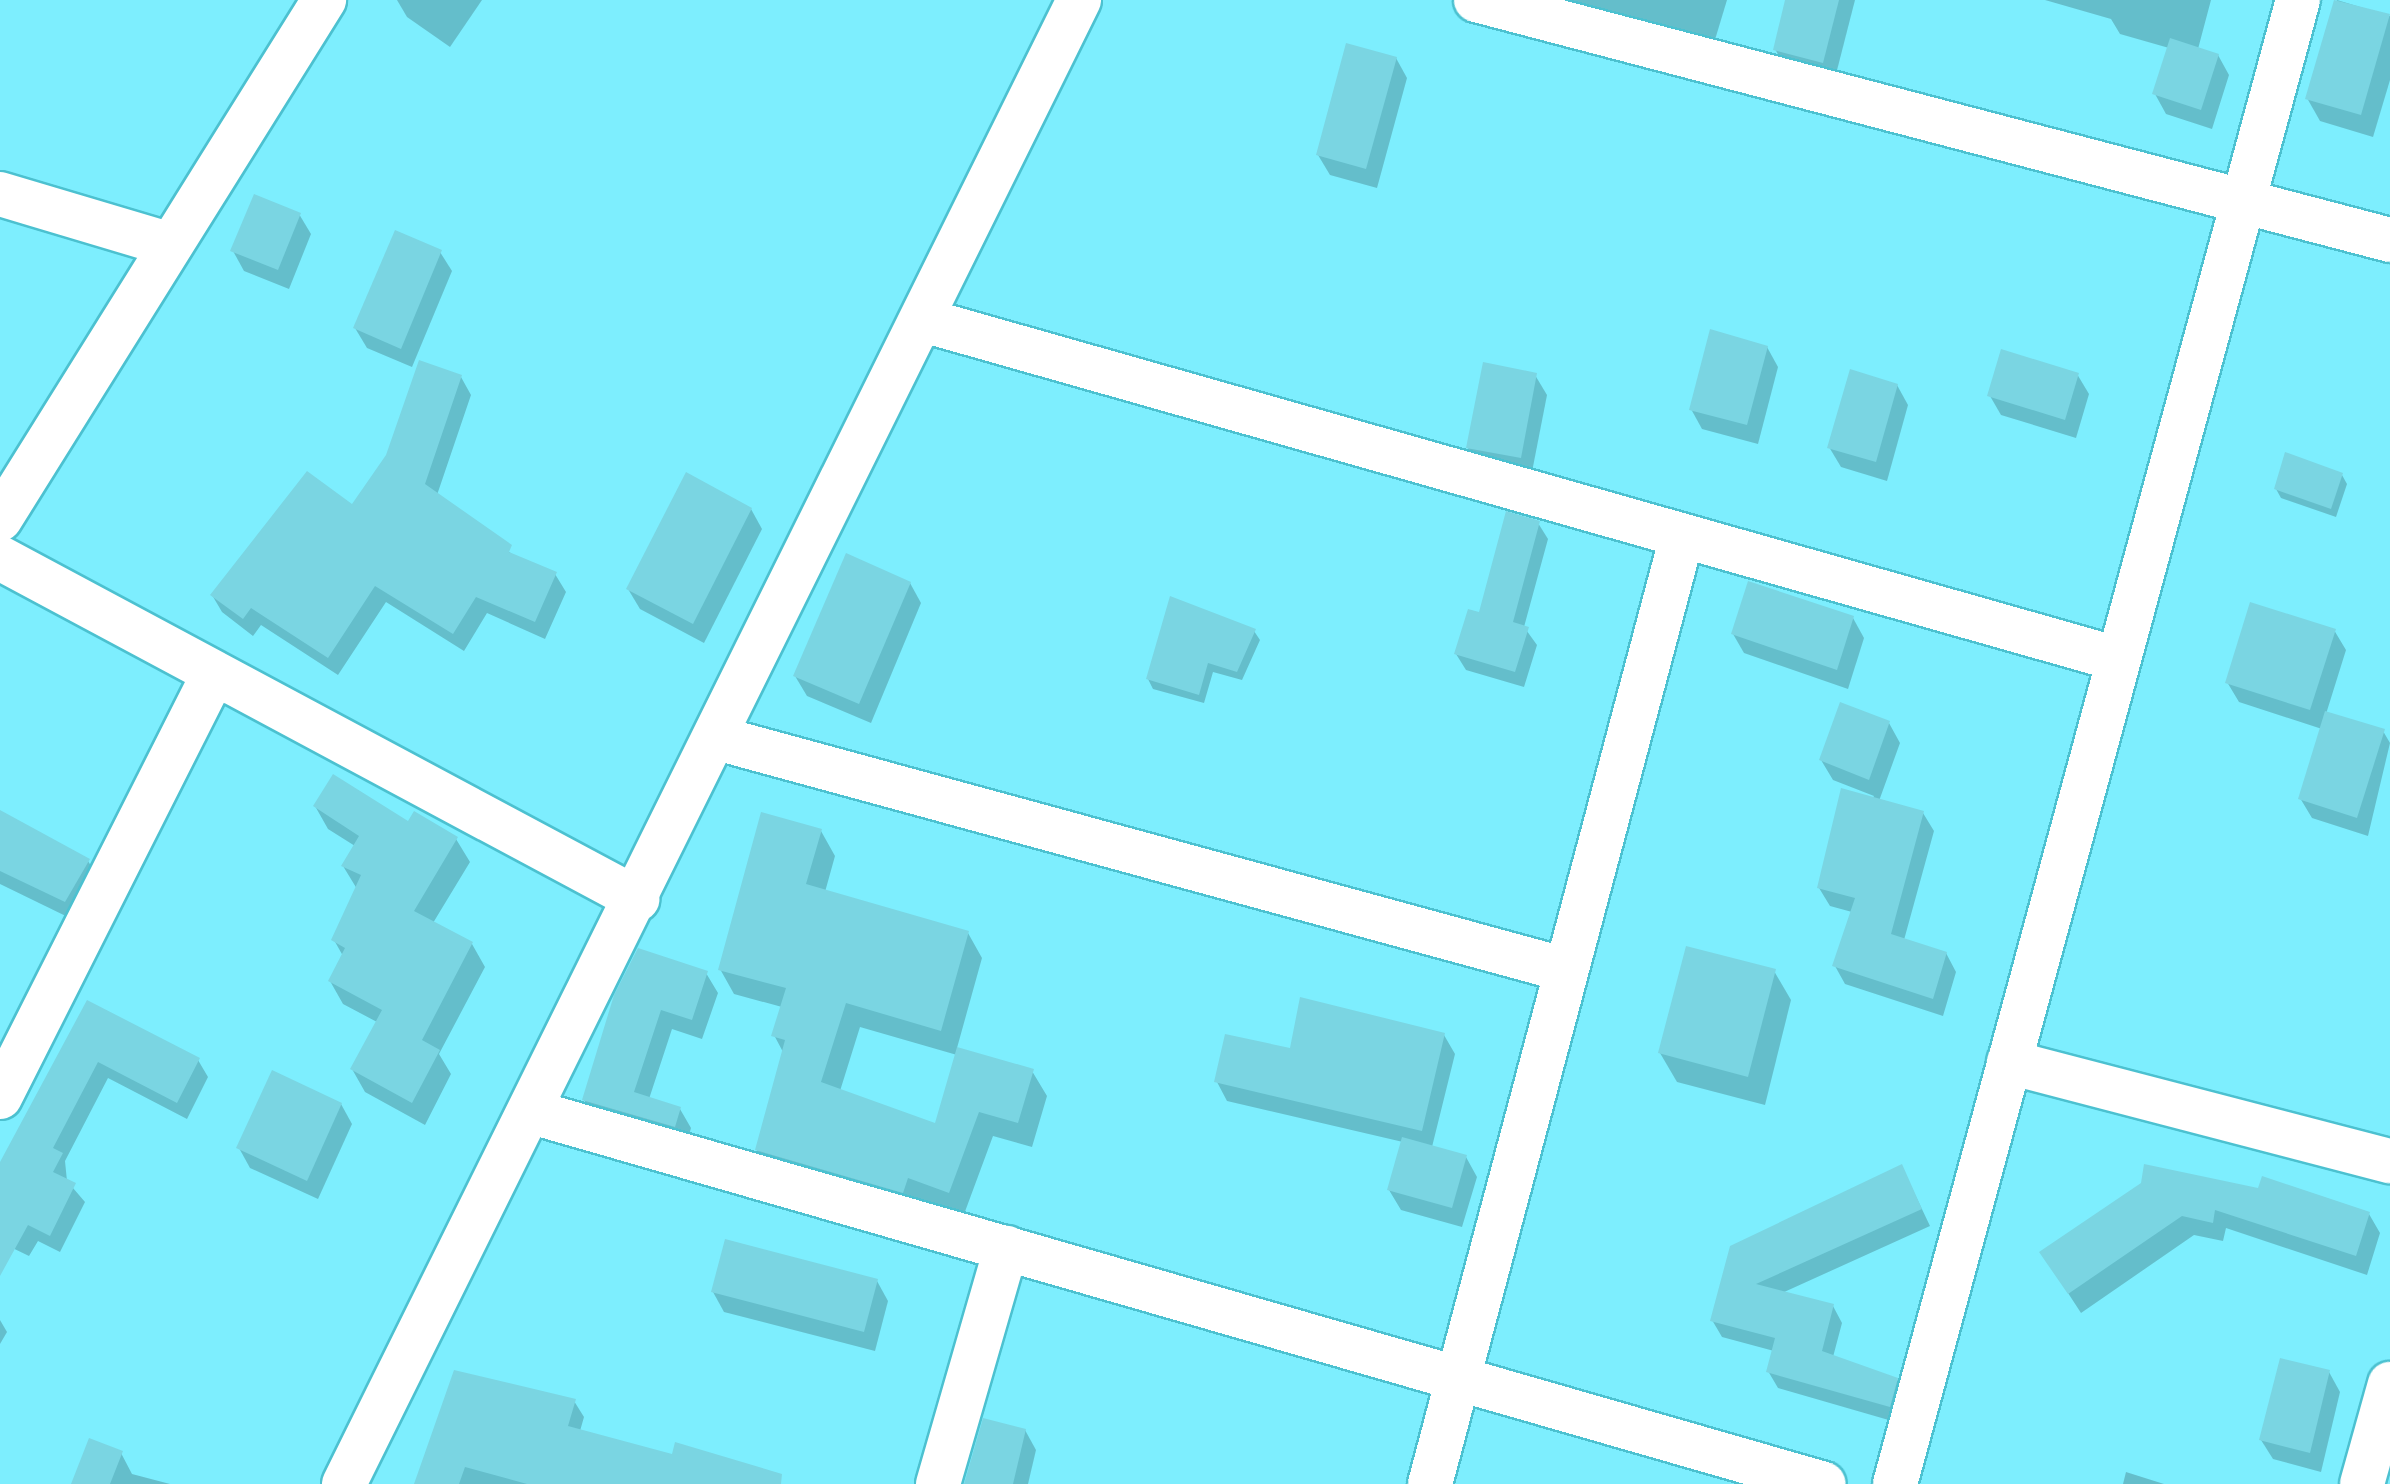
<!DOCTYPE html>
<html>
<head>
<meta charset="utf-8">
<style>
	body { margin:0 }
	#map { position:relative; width:2390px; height:1484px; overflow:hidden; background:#7deefe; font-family:"Fira Sans",sans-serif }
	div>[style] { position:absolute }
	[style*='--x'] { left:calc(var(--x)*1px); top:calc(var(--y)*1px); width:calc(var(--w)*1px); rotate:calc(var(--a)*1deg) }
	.shadow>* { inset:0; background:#0003 }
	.building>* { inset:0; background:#7ad5e2 }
	.roads { filter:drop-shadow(2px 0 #4cc1d0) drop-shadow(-2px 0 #4cc1d0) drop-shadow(0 2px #4cc1d0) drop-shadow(0 -2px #4cc1d0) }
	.street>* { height:44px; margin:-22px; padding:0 22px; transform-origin:22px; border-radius:22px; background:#fff }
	span { translate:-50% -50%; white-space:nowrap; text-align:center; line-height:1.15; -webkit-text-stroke:8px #fbfbfb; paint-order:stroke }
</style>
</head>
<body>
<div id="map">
	<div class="shadow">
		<i style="clip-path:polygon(397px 0,482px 0,450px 47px,407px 17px)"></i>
		<i style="clip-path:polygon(1568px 0,1727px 0,1714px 43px)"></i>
		<i style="clip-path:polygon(1787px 0,1855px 0,1834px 82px,1786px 69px,1775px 49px)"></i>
		<i style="clip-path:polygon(2045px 0,2211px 0,2198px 49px,2218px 55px,2229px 75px,2212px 129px,2166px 114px,2155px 94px,2169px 48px,2120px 34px,2111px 19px)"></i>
		<i style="clip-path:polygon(2337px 0,2390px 16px,2390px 80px,2373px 137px,2320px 121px,2307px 98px)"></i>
		<i style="clip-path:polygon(1396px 58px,1407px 78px,1377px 188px,1330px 175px,1318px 155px)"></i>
		<i style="clip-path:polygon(299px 214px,311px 234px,289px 289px,244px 271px,233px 251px)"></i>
		<i style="clip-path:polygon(440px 252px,452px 271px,412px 367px,367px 348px,355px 328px)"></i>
		<i style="clip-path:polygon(1767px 347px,1778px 367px,1758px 444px,1702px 429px,1691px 409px)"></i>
		<i style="clip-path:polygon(2077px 374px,2089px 394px,2076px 438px,2001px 415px,1990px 396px)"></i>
		<i style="clip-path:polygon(1535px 375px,1547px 395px,1531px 477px,1480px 467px,1468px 448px)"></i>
		<i style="clip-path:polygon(461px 377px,471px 395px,437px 495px,517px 558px,555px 574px,566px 592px,545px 639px,487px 613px,464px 651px,386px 602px,338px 675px,261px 625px,253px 636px,222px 612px,212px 595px,352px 507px)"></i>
		<i style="clip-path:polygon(1897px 385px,1908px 405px,1887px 481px,1841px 467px,1829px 447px)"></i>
		<i style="clip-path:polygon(2342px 475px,2347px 484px,2336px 517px,2281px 498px,2276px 489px)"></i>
		<i style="clip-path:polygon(751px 509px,762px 529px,704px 643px,640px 609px,628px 589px)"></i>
		<i style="clip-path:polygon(1538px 523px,1548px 539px,1524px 627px,1537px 645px,1524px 687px,1466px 670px,1456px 654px)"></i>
		<i style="clip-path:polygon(910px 583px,921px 603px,871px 723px,807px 696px,795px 676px)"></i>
		<i style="clip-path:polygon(1853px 618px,1864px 638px,1848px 689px,1744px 653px,1733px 634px)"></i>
		<i style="clip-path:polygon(2334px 630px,2346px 650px,2326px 714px,2383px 731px,2390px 743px,2368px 836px,2312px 818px,2300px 798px,2322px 729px,2239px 702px,2227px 682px)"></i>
		<i style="clip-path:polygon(1254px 631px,1260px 640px,1242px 680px,1213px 672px,1204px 703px,1153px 689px,1148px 679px)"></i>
		<i style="clip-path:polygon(1889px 723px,1900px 743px,1879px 801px,1923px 813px,1934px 831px,1904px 940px,1946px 953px,1956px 972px,1943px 1016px,1845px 984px,1835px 966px,1852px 912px,1830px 906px,1819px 888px,1874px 796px,1833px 780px,1821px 760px)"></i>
		<i style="clip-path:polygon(315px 806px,456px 839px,470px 862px,433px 923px,472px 944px,485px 967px,439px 1054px,451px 1074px,425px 1125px,365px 1092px,352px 1069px,377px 1022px,343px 1004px,330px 981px,343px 956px,334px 940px,357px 889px,343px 866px,355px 846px,328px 829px)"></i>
		<i style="clip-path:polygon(0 813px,88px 861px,100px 880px,76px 921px,0 884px)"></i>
		<i style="clip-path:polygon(evenodd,821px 831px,835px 856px,825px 892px,968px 933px,982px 958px,957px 1048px,1032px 1071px,1047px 1096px,1032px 1147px,993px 1136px,963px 1217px,771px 1175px,757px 1150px,783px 1052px,774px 1035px,782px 1007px,734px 994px,720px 969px,821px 831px,860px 1027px,957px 1055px,936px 1126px,840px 1091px,860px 1027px)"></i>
		<i style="clip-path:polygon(1774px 971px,1791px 1000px,1765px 1105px,1677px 1082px,1660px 1053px)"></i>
		<i style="clip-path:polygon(706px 973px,718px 993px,702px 1039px,672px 1029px,649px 1099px,680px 1109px,691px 1128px,686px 1146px,595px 1120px,584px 1100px,616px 996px)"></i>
		<i style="clip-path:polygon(88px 1003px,198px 1060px,208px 1077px,187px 1119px,108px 1078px,65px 1161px,67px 1181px,85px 1202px,60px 1252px,38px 1241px,29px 1256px,0 1242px,0 1170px)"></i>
		<i style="clip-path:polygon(1444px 1035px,1455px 1054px,1432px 1147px,1466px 1157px,1477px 1177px,1462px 1227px,1401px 1210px,1389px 1190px,1403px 1142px,1227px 1101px,1217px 1082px,1291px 1050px)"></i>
		<i style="clip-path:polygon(341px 1104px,352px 1124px,318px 1199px,250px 1168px,239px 1148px)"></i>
		<i style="clip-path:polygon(1902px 1167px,1930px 1226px,1782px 1293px,1833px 1306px,1842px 1323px,1833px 1357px,1897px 1379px,1906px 1396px,1899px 1423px,1778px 1388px,1768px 1371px,1774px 1351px,1722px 1337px,1712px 1320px,1731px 1248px)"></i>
		<i style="clip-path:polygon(2142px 1184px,2369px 1214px,2380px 1233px,2367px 1275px,2226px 1228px,2223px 1241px,2194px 1235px,2081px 1313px,2042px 1253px)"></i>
		<i style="clip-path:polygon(877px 1281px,888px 1301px,875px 1351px,724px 1312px,713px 1292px)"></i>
		<i style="clip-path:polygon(0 1320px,7px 1332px,0 1344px)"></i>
		<i style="clip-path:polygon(2329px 1372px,2340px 1392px,2321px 1472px,2273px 1459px,2261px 1440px)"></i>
		<i style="clip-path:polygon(574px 1401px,584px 1417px,580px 1431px,735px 1484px,416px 1484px)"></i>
		<i style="clip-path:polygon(1025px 1430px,1036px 1450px,1028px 1484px,965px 1484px)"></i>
		<i style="clip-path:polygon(121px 1453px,132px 1474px,170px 1484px,74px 1484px)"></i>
		<i style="clip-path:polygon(2126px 1472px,2164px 1484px,2123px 1484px)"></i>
	</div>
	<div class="building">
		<i style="clip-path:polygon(1785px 0,1839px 0,1823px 63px,1773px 50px)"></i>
		<i style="clip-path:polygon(2334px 0,2390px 14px,2361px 115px,2305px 99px)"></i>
		<i style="clip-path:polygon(2170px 38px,2219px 54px,2201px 110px,2152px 94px)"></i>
		<i style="clip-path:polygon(1346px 43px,1397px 57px,1366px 169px,1316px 155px)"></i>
		<i style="clip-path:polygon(254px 194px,301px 213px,278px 270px,230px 251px)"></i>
		<i style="clip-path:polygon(395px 230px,442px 250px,401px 349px,353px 328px)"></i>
		<i style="clip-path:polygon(1710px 329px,1768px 346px,1747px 425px,1689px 410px)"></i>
		<i style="clip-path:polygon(2001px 349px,2079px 373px,2065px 420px,1987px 396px)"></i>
		<i style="clip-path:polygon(419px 360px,462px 375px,425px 484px,512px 545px,509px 552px,557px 572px,535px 622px,476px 597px,453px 634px,375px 586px,328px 658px,251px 608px,243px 619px,210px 595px,307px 471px,352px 504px,386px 455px)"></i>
		<i style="clip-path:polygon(1483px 362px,1537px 373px,1521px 458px,1466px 448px)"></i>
		<i style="clip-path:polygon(1850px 369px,1898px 384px,1876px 462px,1827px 448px)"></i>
		<i style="clip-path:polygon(2285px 452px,2343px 473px,2331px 509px,2274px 489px)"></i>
		<i style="clip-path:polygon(686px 472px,752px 508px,693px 624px,626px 589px)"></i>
		<i style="clip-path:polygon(1506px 511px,1540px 521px,1513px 622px,1529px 627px,1515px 672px,1454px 654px,1468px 609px,1479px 612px)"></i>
		<i style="clip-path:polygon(846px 553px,911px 582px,859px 704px,793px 676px)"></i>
		<i style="clip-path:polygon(1748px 581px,1854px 616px,1837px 670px,1731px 634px)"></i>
		<i style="clip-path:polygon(1170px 596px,1256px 629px,1237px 672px,1208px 663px,1199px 695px,1146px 679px)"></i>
		<i style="clip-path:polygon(2250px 602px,2336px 629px,2310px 710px,2225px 683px)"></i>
		<i style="clip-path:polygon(1840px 702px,1890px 721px,1869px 780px,1819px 760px)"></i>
		<i style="clip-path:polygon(2325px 711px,2385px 729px,2357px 818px,2298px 799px)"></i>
		<i style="clip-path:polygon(333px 774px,408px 821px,414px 811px,458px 837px,414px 911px,473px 942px,422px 1040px,440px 1050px,412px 1103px,350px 1069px,382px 1010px,328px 981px,345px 948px,331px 940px,361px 875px,341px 866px,359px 836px,313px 806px)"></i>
		<i style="clip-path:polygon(1841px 788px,1924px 811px,1891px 934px,1947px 952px,1933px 999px,1832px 966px,1855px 898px,1817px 888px)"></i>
		<i style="clip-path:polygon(0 810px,90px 859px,65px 902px,0 871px)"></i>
		<i style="clip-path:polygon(761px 812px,822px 829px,806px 884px,969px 931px,941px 1031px,846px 1003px,821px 1082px,935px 1123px,957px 1047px,1034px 1069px,1018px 1123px,979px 1112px,949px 1193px,908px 1178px,903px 1193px,755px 1150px,785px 1040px,771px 1036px,786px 988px,718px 970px)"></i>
		<i style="clip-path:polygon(1686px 946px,1776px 969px,1748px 1077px,1658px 1053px)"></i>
		<i style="clip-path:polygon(638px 948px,708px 971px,692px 1020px,661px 1010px,634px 1092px,681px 1107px,675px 1127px,582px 1100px,614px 995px)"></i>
		<i style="clip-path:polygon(1300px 997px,1445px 1033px,1422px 1131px,1214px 1082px,1225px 1034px,1290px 1048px)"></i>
		<i style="clip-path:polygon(87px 1000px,200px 1058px,177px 1103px,98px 1062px,53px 1148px,63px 1153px,53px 1172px,76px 1183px,50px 1236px,28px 1225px,0 1276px,0 1162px)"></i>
		<i style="clip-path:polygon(272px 1070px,342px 1103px,307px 1181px,236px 1148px)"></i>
		<i style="clip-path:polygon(1402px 1137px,1467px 1155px,1452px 1208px,1387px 1190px)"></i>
		<i style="clip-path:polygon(1902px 1164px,1922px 1209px,1756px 1284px,1834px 1304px,1822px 1351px,1898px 1378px,1890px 1407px,1766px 1372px,1775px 1338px,1710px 1321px,1730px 1246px)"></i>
		<i style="clip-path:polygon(2144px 1164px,2258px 1188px,2262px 1176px,2370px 1212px,2356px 1256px,2215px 1210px,2213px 1223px,2182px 1216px,2068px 1294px,2039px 1252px,2141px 1183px)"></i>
		<i style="clip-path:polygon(725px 1239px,878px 1279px,864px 1332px,711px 1292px)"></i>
		<i style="clip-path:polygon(2280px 1358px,2330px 1370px,2310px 1453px,2259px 1440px)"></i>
		<i style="clip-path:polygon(454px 1370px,576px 1399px,568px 1426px,672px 1454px,675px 1442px,782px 1474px,781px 1484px,527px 1484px,465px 1467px,459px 1484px,414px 1484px)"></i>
		<i style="clip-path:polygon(983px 1418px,1026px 1429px,1013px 1484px,964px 1484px)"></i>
		<i style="clip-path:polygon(89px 1438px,123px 1451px,110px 1484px,71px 1484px)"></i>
	</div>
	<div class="roads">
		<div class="street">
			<i style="--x:1476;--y:0;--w:945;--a:14.71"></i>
			<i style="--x:0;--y:194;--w:178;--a:16.6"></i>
			<i style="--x:923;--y:320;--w:1242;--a:15.84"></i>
			<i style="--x:0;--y:519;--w:612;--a:-58.02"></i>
			<i style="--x:0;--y:558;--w:723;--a:28.16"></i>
			<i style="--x:717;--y:738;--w:880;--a:15.28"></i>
			<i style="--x:2009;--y:1062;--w:394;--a:14.6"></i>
			<i style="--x:0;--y:1097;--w:472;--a:-63.2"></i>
			<i style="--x:532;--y:1112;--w:1344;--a:16.06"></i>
			<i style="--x:344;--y:1484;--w:1656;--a:-63.65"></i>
			<i style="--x:938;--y:1484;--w:246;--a:-73.9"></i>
			<i style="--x:1430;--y:1484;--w:981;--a:-75.11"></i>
			<i style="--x:1895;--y:1484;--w:1538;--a:-74.81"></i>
			<i style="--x:2362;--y:1484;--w:104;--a:-74.4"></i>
		</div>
	</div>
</div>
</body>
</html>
